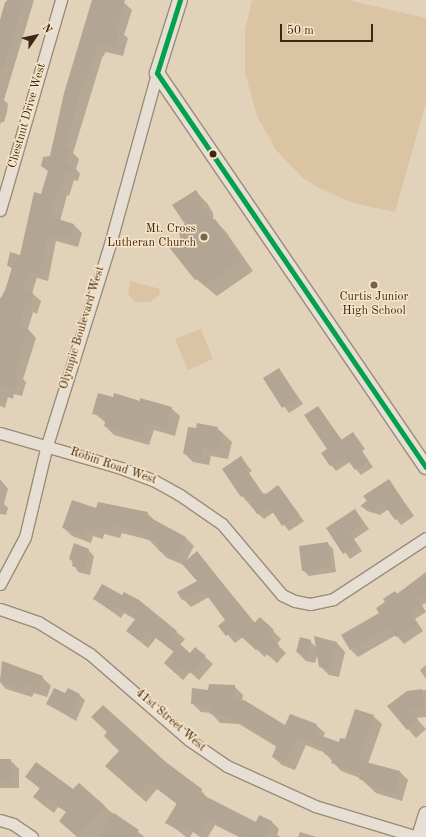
<!DOCTYPE html>
<html>
<head>
<meta charset="utf-8">
<style>
	body { margin:0 }
	#map { position:relative; width:426px; height:837px; overflow:hidden; background:#e3d2ba; font-family:"Old Standard TT",serif }
	div>[style] { position:absolute }
	[style*='--x'] { left:calc(var(--x)*1px); top:calc(var(--y)*1px); width:calc(var(--w)*1px); rotate:calc(var(--a)*1deg) }
	.green>* { inset:0; background:#dbc4a3 }
	.shadow>* { inset:0; background:#0003 }
	.building>* { inset:0; background:#b2a594 }
	.roads { filter:drop-shadow(1px 0 #988c7c) drop-shadow(-1px 0 #988c7c) drop-shadow(0 1px #988c7c) drop-shadow(0 -1px #988c7c) }
	.minor>* { height:11px; margin:-5.5px; padding:0 5.5px; transform-origin:5.5px; border-radius:5.5px; background:#e7dfd3 }
	.tertiary>* { height:14px; margin:-7px; padding:0 7px; transform-origin:7px; border-radius:7px; background:#e7dfd3 }
	.bus-1>* { height:5px; margin:-2.5px; padding:0 2.5px; transform-origin:2.5px; border-radius:2.5px; background:#03a04e }
	.dots>* { width:11px; height:11px; translate:-50% -50%; box-sizing:border-box; border:2px solid #f8e4c7; border-radius:50% }
	span { translate:-50% -50%; white-space:nowrap; text-align:center; line-height:1.15; -webkit-text-stroke:3px #f8e4c7; paint-order:stroke }
	.street-label { font-size:12px; color:#3d2814 }
	.poi-label { font-size:12px; color:#3d2814 }
	.right { translate:-100% -50%; text-align:right }
	.north { position:absolute; left:16px; top:16px; width:40px; height:40px; -webkit-text-stroke:3px #f8e4c7; paint-order:stroke; rotate:56deg; font-size:11px; font-weight:700; line-height:16px; text-align:center; color:#3d2814 }
	.north::after { content:''; display:block; margin:auto; width:14px; height:18px; background:#3d2814; clip-path:polygon(50% 0,100% 100%,50% 72%,0 100%) }
	.scale { position:absolute; left:280px; top:24px; width:93px; height:18px; box-sizing:border-box; border:2px solid #3d2814; border-top:0; padding-left:5px; font-size:12px; line-height:14px; white-space:nowrap; color:#3d2814; -webkit-text-stroke:3px #f8e4c7; paint-order:stroke }
</style>
</head>
<body>
<div id="map">
	<div class="green">
		<i style="clip-path:polygon(252px 0,348px 0,426px 18px,426px 102px,395px 212px,353px 203px,319px 188px,302px 177px,276px 150px,257px 116px,245px 73px,245px 31px)"></i>
		<i style="clip-path:polygon(130px 281px,160px 289px,159px 295px,150px 302px,135px 302px,128px 294px)"></i>
		<i style="clip-path:polygon(201px 329px,213px 359px,188px 370px,175px 339px)"></i>
	</div>
	<div class="shadow">
		<i style="clip-path:polygon(7px 0,34px 0,4px 100px,8px 104px,7px 112px,4px 122px,1px 122px,0 126px,0 22px)"></i>
		<i style="clip-path:polygon(93px 0,121px 0,132px 10px,124px 35px,128px 38px,123px 56px,106px 52px,102px 58px,73px 153px,79px 159px,76px 169px,80px 174px,78px 181px,74px 180px,69px 196px,67px 195px,60px 221px,74px 225px,82px 233px,78px 247px,56px 241px,48px 281px,37px 278px,32px 293px,41px 301px,37px 314px,33px 312px,28px 329px,36px 338px,23px 379px,26px 382px,22px 396px,14px 394px,13px 399px,8px 397px,5px 408px,0 406px,0 305px,12px 269px,8px 265px,21px 256px,42px 195px,48px 171px,42px 165px,50px 157px,65px 93px)"></i>
		<i style="clip-path:polygon(196px 192px,207px 203px,213px 213px,213px 218px,226px 232px,253px 271px,217px 296px,196px 279px,169px 246px,181px 238px)"></i>
		<i style="clip-path:polygon(279px 369px,303px 404px,289px 413px,264px 379px)"></i>
		<i style="clip-path:polygon(114px 398px,171px 408px,180px 416px,175px 436px,154px 430px,149px 445px,114px 435px,105px 426px,106px 423px,94px 413px)"></i>
		<i style="clip-path:polygon(318px 407px,342px 440px,352px 433px,358px 439px,365px 449px,362px 451px,373px 467px,361px 475px,350px 462px,336px 471px,331px 465px)"></i>
		<i style="clip-path:polygon(217px 428px,232px 442px,228px 459px,211px 456px,209px 465px,193px 462px,184px 453px,197px 429px)"></i>
		<i style="clip-path:polygon(241px 458px,252px 471px,249px 473px,264px 495px,278px 487px,304px 521px,289px 531px,274px 512px,264px 519px,258px 514px,242px 496px)"></i>
		<i style="clip-path:polygon(0 479px,8px 489px,4px 504px,8px 508px,6px 515px,0 514px)"></i>
		<i style="clip-path:polygon(389px 480px,414px 516px,401px 525px,389px 509px,380px 515px,367px 511px,361px 506px)"></i>
		<i style="clip-path:polygon(96px 509px,147px 513px,155px 521px,186px 538px,194px 546px,185px 563px,197px 552px,255px 623px,260px 618px,281px 639px,277px 644px,286px 653px,277px 663px,267px 654px,265px 657px,243px 637px,235px 643px,220px 626px,227px 620px,209px 597px,191px 607px,183px 599px,199px 581px,184px 565px,167px 558px,149px 540px,122px 533px,120px 538px,104px 534px,103px 539px,93px 536px,91px 543px,72px 536px,64px 528px)"></i>
		<i style="clip-path:polygon(355px 510px,369px 529px,354px 539px,362px 551px,350px 559px,328px 529px)"></i>
		<i style="clip-path:polygon(327px 543px,333px 549px,336px 572px,309px 576px,303px 570px)"></i>
		<i style="clip-path:polygon(88px 550px,94px 556px,90px 575px,78px 572px,70px 558px)"></i>
		<i style="clip-path:polygon(426px 574px,426px 603px,422px 605px,426px 612px,415px 619px,423px 631px,404px 644px,396px 635px,358px 657px,351px 650px,381px 613px,386px 602px,395px 592px,398px 594px)"></i>
		<i style="clip-path:polygon(122px 597px,138px 601px,185px 639px,180px 645px,190px 654px,205px 657px,213px 664px,199px 680px,190px 672px,183px 680px,173px 671px,174px 652px,156px 638px,148px 648px,127px 631px,136px 620px,124px 613px,121px 618px,94px 599px)"></i>
		<i style="clip-path:polygon(310px 641px,317px 648px,337px 643px,345px 652px,339px 677px,329px 675px,320px 666px,318px 653px,315px 663px,306px 661px,297px 652px)"></i>
		<i style="clip-path:polygon(3px 662px,42px 677px,51px 686px,47px 697px,34px 693px,32px 697px,6px 689px,0 682px)"></i>
		<i style="clip-path:polygon(426px 665px,426px 679px,420px 670px)"></i>
		<i style="clip-path:polygon(234px 686px,243px 695px,242px 701px,285px 726px,316px 725px,325px 733px,323px 737px,340px 743px,346px 741px,373px 716px,382px 724px,368px 764px,400px 772px,408px 780px,402px 801px,376px 793px,360px 778px,341px 771px,325px 753px,306px 745px,295px 770px,282px 765px,273px 757px,277px 747px,239px 724px,220px 723px,211px 713px,201px 712px,192px 703px,209px 691px)"></i>
		<i style="clip-path:polygon(426px 690px,426px 717px,416px 718px,426px 729px,416px 738px,408px 729px,408px 692px)"></i>
		<i style="clip-path:polygon(79px 695px,85px 700px,76px 721px,47px 704px)"></i>
		<i style="clip-path:polygon(0 760px,10px 760px,19px 769px,19px 788px,0 788px)"></i>
		<i style="clip-path:polygon(166px 764px,201px 790px,208px 799px,257px 823px,260px 816px,272px 822px,279px 829px,277px 835px,281px 837px,239px 837px,215px 825px,208px 837px,200px 837px,193px 832px,190px 837px,186px 837px,167px 822px,177px 804px,157px 789px,146px 802px,114px 773px)"></i>
		<i style="clip-path:polygon(27px 777px,73px 790px,79px 784px,111px 812px,145px 837px,78px 837px,69px 829px,67px 812px,58px 807px,54px 813px,43px 805px,34px 797px,40px 789px)"></i>
		<i style="clip-path:polygon(300px 832px,317px 837px,298px 837px)"></i>
	</div>
	<div class="building">
		<i style="clip-path:polygon(9px 0,24px 0,3px 68px,0 68px,0 20px,5px 2px)"></i>
		<i style="clip-path:polygon(92px 0,125px 0,116px 28px,120px 29px,115px 48px,98px 44px,79px 97px,65px 148px,71px 150px,67px 163px,73px 165px,70px 174px,66px 173px,61px 188px,59px 187px,51px 217px,74px 224px,70px 239px,48px 234px,40px 273px,29px 271px,23px 290px,33px 292px,29px 306px,25px 305px,19px 326px,28px 329px,15px 372px,19px 373px,14px 389px,0 385px,0 299px,6px 289px,12px 267px,7px 266px,10px 252px,20px 255px,34px 192px,41px 194px,48px 171px,41px 166px,43px 157px,50px 156px,64px 93px)"></i>
		<i style="clip-path:polygon(196px 190px,203px 201px,202px 205px,213px 221px,215px 219px,242px 259px,205px 285px,199px 277px,195px 280px,168px 246px,180px 238px,179px 228px,185px 224px,172px 205px)"></i>
		<i style="clip-path:polygon(279px 368px,298px 398px,282px 408px,263px 378px)"></i>
		<i style="clip-path:polygon(98px 393px,113px 397px,114px 393px,140px 401px,140px 398px,172px 407px,166px 428px,145px 422px,141px 438px,104px 426px,107px 417px,92px 414px)"></i>
		<i style="clip-path:polygon(318px 406px,341px 440px,353px 432px,360px 443px,358px 445px,368px 461px,355px 470px,345px 456px,330px 466px,321px 453px,327px 449px,304px 415px)"></i>
		<i style="clip-path:polygon(197px 423px,218px 427px,217px 431px,223px 433px,220px 451px,202px 448px,201px 457px,183px 454px,188px 427px,196px 428px)"></i>
		<i style="clip-path:polygon(241px 456px,247px 465px,244px 467px,262px 493px,266px 494px,278px 485px,299px 514px,282px 526px,269px 506px,257px 514px,244px 495px,241px 497px,222px 469px)"></i>
		<i style="clip-path:polygon(389px 479px,409px 510px,395px 520px,383px 503px,374px 509px,360px 506px,367px 501px,363px 496px)"></i>
		<i style="clip-path:polygon(72px 500px,96px 508px,98px 502px,148px 512px,147px 516px,186px 537px,175px 559px,158px 550px,160px 546px,147px 539px,149px 534px,125px 528px,114px 525px,112px 530px,96px 526px,94px 531px,85px 528px,83px 535px,62px 528px)"></i>
		<i style="clip-path:polygon(355px 509px,364px 523px,349px 533px,357px 545px,343px 554px,326px 528px)"></i>
		<i style="clip-path:polygon(328px 542px,331px 567px,302px 571px,299px 546px)"></i>
		<i style="clip-path:polygon(74px 543px,89px 549px,84px 570px,72px 566px,73px 561px,69px 559px)"></i>
		<i style="clip-path:polygon(197px 551px,254px 623px,260px 617px,274px 630px,269px 636px,279px 645px,269px 656px,259px 647px,256px 650px,234px 630px,226px 636px,218px 626px,225px 620px,202px 589px,182px 600px,177px 592px,197px 581px,182px 564px)"></i>
		<i style="clip-path:polygon(426px 572px,426px 599px,423px 593px,416px 597px,420px 604px,408px 612px,416px 624px,396px 637px,389px 627px,350px 650px,341px 635px,379px 613px,376px 608px,385px 602px,383px 599px,395px 591px,397px 594px)"></i>
		<i style="clip-path:polygon(102px 584px,122px 595px,124px 592px,139px 600px,177px 631px,172px 637px,190px 653px,195px 647px,206px 656px,190px 673px,181px 666px,175px 673px,164px 663px,174px 651px,147px 631px,140px 641px,126px 631px,136px 618px,116px 606px,113px 611px,93px 599px)"></i>
		<i style="clip-path:polygon(314px 636px,337px 642px,330px 669px,319px 667px)"></i>
		<i style="clip-path:polygon(300px 637px,311px 640px,307px 655px,296px 652px)"></i>
		<i style="clip-path:polygon(2px 661px,43px 676px,39px 689px,25px 685px,24px 689px,0 681px)"></i>
		<i style="clip-path:polygon(209px 684px,235px 685px,234px 700px,244px 700px,285px 725px,290px 714px,317px 724px,313px 733px,339px 742px,340px 738px,345px 739px,355px 709px,374px 715px,358px 760px,400px 771px,394px 793px,366px 784px,367px 782px,359px 779px,360px 773px,331px 763px,333px 757px,324px 754px,326px 748px,297px 737px,286px 762px,272px 757px,277px 744px,229px 716px,210px 714px,211px 705px,191px 704px,192px 688px,208px 690px)"></i>
		<i style="clip-path:polygon(54px 688px,65px 693px,68px 688px,80px 694px,70px 716px,46px 704px)"></i>
		<i style="clip-path:polygon(422px 689px,424px 708px,409px 709px,418px 720px,407px 730px,387px 706px,407px 691px)"></i>
		<i style="clip-path:polygon(103px 705px,167px 763px,202px 789px,199px 793px,256px 822px,259px 815px,272px 821px,265px 837px,241px 837px,207px 819px,198px 834px,185px 826px,182px 832px,165px 823px,177px 803px,149px 782px,138px 795px,105px 766px,119px 751px,104px 736px,107px 732px,91px 717px)"></i>
		<i style="clip-path:polygon(0 759px,11px 759px,11px 780px,0 780px)"></i>
		<i style="clip-path:polygon(36px 762px,73px 789px,79px 783px,105px 806px,77px 837px,59px 821px,66px 812px,54px 801px,52px 802px,49px 799px,45px 805px,33px 797px,40px 788px,25px 777px)"></i>
		<i style="clip-path:polygon(114px 813px,139px 830px,135px 837px,99px 837px)"></i>
	</div>
	<div class="roads">
		<div class="minor">
			<i style="--x:0;--y:210;--w:219;--a:-73.8"></i>
			<i style="--x:0;--y:433;--w:126;--a:16.1"></i>
			<i style="--x:121;--y:468;--w:34;--a:21"></i>
			<i style="--x:153;--y:480;--w:31;--a:29"></i>
			<i style="--x:180;--y:495;--w:51;--a:34.6"></i>
			<i style="--x:222;--y:524;--w:93;--a:49.8"></i>
			<i style="--x:282;--y:595;--w:14;--a:25"></i>
			<i style="--x:295;--y:601;--w:15;--a:11"></i>
			<i style="--x:310;--y:604;--w:24;--a:-12"></i>
			<i style="--x:333;--y:599;--w:111;--a:-33.3"></i>
			<i style="--x:0;--y:584;--w:53;--a:-62"></i>
			<i style="--x:25;--y:537;--w:95;--a:-76.6"></i>
			<i style="--x:47;--y:445;--w:211;--a:-72.6"></i>
			<i style="--x:110;--y:244;--w:177;--a:-74.6"></i>
			<i style="--x:0;--y:609;--w:40;--a:18.9"></i>
			<i style="--x:38;--y:622;--w:61;--a:31.6"></i>
			<i style="--x:90;--y:654;--w:131;--a:41"></i>
			<i style="--x:189;--y:740;--w:46;--a:34.4"></i>
			<i style="--x:227;--y:766;--w:97;--a:24.4"></i>
			<i style="--x:315;--y:806;--w:108;--a:16.8"></i>
			<i style="--x:0;--y:820;--w:14;--a:17"></i>
			<i style="--x:13;--y:824;--w:23;--a:34"></i>
		</div>
		<div class="tertiary">
			<i style="--x:180;--y:0;--w:77;--a:107.5"></i>
			<i style="--x:157;--y:73;--w:477;--a:55.7"></i>
			<i style="--x:419;--y:837;--w:24;--a:-73"></i>
		</div>
	</div>
	<div class="bus-1">
		<i style="--x:157;--y:73;--w:477;--a:55.7"></i>
		<i style="--x:157;--y:73;--w:77;--a:-72.5"></i>
	</div>
	<div class="dots">
		<i style="left:213px;top:154px;background:#3d2814"></i>
		<i style="left:204px;top:237px;background:#77644e"></i>
		<i style="left:374px;top:285px;background:#77644e"></i>
	</div>
	<div class="street-label">
		<span style="left:28px;top:116px;rotate:-74deg">Chestnut Drive West</span>
		<span style="left:83px;top:328px;rotate:-73deg">Olympic Boulevard West</span>
		<span style="left:113px;top:467px;rotate:19deg">Robin Road West</span>
		<span style="left:170px;top:721px;rotate:41deg">41st Street West</span>
	</div>
	<div class="poi-label">
		<span class="right" style="left:196px;top:237px">Mt. Cross<br>Lutheran Church</span>
		<span style="left:374px;top:305px">Curtis Junior<br>High School</span>
	</div>
	<div class="north">N</div>
	<div class="scale">50 m</div>
</div>
</body>
</html>
